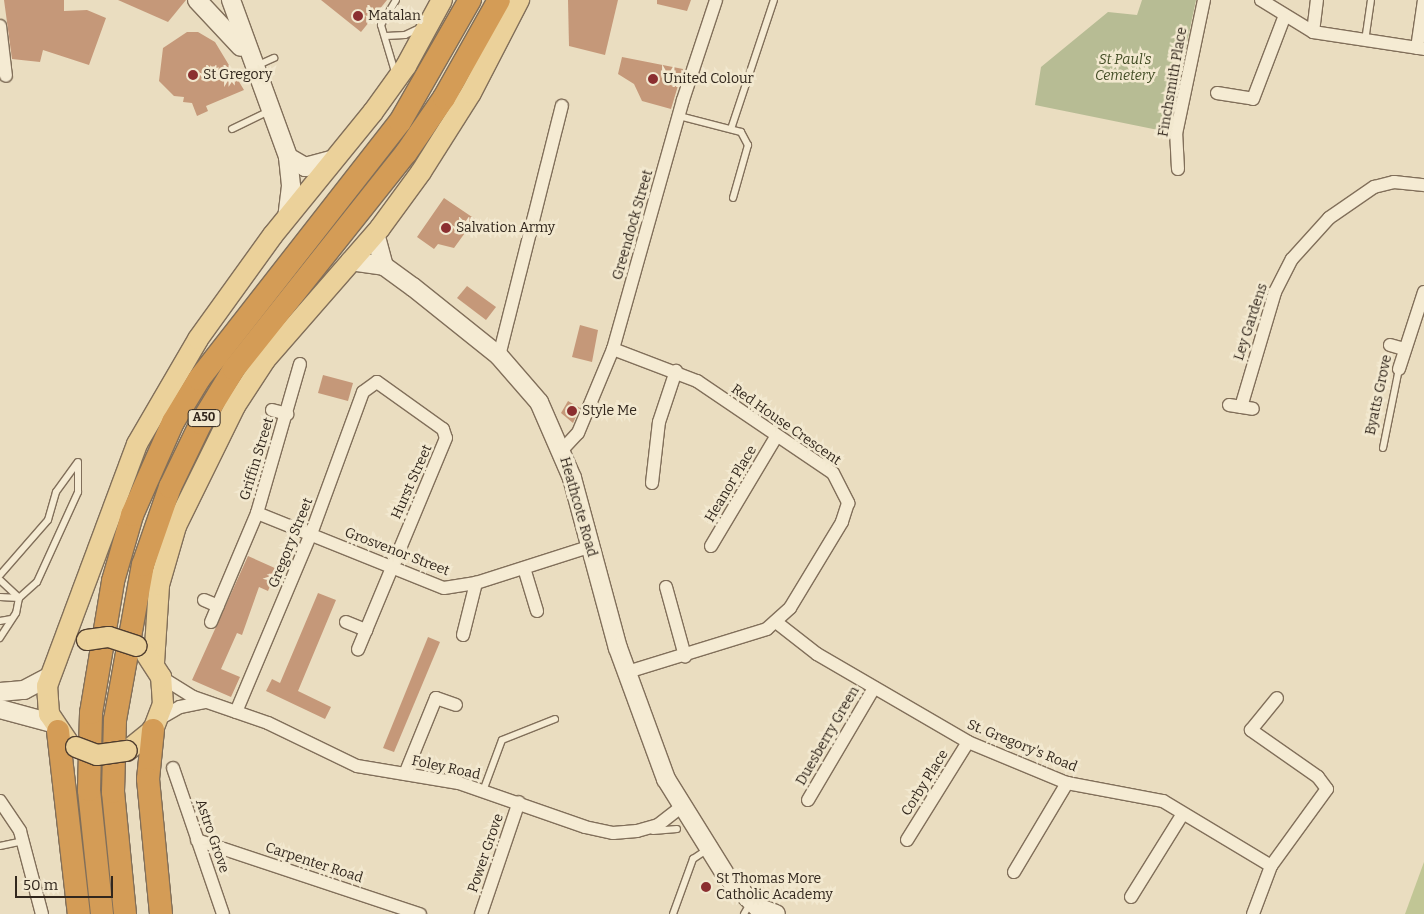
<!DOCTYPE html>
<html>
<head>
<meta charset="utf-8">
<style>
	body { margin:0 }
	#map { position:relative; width:1424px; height:914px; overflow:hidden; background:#eaddc0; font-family:Bitter,serif }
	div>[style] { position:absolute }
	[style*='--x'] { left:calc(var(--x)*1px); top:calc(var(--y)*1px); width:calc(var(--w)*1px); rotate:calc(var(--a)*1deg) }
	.green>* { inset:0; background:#c1c695 }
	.cemetery>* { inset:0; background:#b7bc94 }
	.building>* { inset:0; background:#c59879 }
	.roads { filter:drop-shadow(1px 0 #816f5a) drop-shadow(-1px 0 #816f5a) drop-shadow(0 1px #816f5a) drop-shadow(0 -1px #816f5a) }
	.lane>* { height:6px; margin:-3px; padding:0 3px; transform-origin:3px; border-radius:3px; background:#f5ebd3 }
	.street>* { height:12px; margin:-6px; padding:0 6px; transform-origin:6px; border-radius:6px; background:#f5ebd3 }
	.secondary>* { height:18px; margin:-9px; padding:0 9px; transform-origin:9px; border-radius:9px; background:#f5ebd3 }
	.primary>* { height:20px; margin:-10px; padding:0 10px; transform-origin:10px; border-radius:10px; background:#ebd19a }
	.highway>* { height:22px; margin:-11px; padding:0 11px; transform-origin:11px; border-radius:11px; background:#d49c56 }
	.bridges { filter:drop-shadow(1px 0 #4f3d2e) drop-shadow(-1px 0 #4f3d2e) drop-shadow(0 1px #4f3d2e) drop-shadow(0 -1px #4f3d2e) }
	.primary-bridge>* { height:20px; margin:-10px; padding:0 10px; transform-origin:10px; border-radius:10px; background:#ebd19a }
	.dots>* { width:14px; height:14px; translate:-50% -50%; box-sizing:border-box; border:2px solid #f2e8cf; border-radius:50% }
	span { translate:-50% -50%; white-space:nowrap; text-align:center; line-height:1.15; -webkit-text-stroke:5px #f2e8cf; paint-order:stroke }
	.shield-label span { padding:1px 4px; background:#f2e8cf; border:1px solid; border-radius:4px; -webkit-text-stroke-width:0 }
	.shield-label { font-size:12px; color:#32271d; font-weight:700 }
	.poi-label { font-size:14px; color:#32271d }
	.left { translate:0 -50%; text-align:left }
	.park-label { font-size:14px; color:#434d25; font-style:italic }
	.street-label { font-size:14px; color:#32271d }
	.scale { position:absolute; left:15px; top:876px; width:98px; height:22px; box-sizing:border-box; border:2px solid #32271d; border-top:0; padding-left:6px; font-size:15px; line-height:18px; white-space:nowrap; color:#32271d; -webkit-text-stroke:4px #f2e8cf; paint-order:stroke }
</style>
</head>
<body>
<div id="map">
	<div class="green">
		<i style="clip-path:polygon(1424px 862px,1424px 914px,1405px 914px)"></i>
	</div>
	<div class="cemetery">
		<i style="clip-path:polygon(1142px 0,1196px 0,1168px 132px,1035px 105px,1041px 67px,1108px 12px,1137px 15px)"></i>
	</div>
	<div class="building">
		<i style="clip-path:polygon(4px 0,64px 0,64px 11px,87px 10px,106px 18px,89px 65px,43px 50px,40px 62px,12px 59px)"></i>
		<i style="clip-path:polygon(118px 0,186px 0,168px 22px)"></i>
		<i style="clip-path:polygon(321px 0,387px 0,361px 32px)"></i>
		<i style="clip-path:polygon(568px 0,618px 0,605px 55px,569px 46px)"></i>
		<i style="clip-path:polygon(657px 0,691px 0,687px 11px,657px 4px)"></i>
		<i style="clip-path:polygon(187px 32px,198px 32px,215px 42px,244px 90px,206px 106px,208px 111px,197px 116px,192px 103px,183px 102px,184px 97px,174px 96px,159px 81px,163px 48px)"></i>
		<i style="clip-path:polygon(622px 57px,683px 69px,671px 109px,642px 101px,634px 84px,618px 74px)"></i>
		<i style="clip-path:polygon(444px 198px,475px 219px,454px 248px,438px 244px,434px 249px,417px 237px)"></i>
		<i style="clip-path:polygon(467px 286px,496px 307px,486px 320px,457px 298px)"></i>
		<i style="clip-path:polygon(580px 325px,598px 330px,592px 362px,572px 357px)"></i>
		<i style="clip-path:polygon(323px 375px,353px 383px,348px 401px,318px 393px)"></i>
		<i style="clip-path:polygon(568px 401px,580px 408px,573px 423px,561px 413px)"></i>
		<i style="clip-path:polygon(248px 556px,277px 569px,268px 591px,259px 587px,242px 635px,237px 633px,221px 669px,240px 677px,231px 697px,192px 680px)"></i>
		<i style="clip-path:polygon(318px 593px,336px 600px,298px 691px,331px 707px,325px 719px,266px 691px,272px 679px,280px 683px)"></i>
		<i style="clip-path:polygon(428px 637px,440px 642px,394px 752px,383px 748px)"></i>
	</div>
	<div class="roads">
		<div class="lane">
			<i style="--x:386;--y:36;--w:19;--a:-3"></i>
			<i style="--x:405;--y:35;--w:17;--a:-25"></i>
			<i style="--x:1365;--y:41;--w:41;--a:-81.7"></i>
			<i style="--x:256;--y:66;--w:20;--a:-24"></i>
			<i style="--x:395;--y:72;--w:49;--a:-106.6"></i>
			<i style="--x:381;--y:25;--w:29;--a:-59"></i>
			<i style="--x:679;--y:116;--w:64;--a:14.5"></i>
			<i style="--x:741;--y:132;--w:15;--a:62"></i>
			<i style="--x:748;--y:145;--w:55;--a:105.8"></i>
			<i style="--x:232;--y:129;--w:41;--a:-25.9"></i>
			<i style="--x:731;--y:129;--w:136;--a:-71.6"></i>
			<i style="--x:1383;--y:448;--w:81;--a:-78.6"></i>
			<i style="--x:0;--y:575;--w:73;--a:-48.9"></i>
			<i style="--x:48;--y:520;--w:29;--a:-74"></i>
			<i style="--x:56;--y:492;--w:36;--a:-54"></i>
			<i style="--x:0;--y:580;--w:26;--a:43"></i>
			<i style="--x:19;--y:598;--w:15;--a:101"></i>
			<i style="--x:16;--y:613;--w:30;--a:123"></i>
			<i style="--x:0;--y:597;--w:19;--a:3"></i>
			<i style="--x:19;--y:598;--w:24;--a:-42"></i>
			<i style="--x:37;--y:582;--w:99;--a:-65.5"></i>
			<i style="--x:78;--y:492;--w:30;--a:-90"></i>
			<i style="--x:0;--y:621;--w:10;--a:-11"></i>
			<i style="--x:483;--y:791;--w:54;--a:-69.6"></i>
			<i style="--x:502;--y:740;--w:57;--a:-21.6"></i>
			<i style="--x:653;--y:831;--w:24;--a:-5"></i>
			<i style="--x:0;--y:846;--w:24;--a:-12"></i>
			<i style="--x:673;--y:914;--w:59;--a:-70"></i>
			<i style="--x:693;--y:859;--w:18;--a:-34"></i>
			<i style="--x:744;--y:914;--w:14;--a:-60"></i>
		</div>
		<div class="street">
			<i style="--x:1261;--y:0;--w:61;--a:31.6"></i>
			<i style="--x:1313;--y:32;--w:112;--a:8.7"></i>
			<i style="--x:0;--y:26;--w:50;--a:83.2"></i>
			<i style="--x:1313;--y:32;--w:32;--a:-83"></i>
			<i style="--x:1417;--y:48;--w:49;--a:-81.7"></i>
			<i style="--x:1217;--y:93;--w:36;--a:9"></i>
			<i style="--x:1253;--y:99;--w:87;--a:-69.1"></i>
			<i style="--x:1178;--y:169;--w:35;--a:-93"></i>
			<i style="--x:1176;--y:134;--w:137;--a:-78.2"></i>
			<i style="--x:1390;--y:345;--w:15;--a:16"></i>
			<i style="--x:613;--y:349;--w:90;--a:20.9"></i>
			<i style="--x:697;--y:381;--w:164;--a:34.1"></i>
			<i style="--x:833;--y:473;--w:34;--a:63"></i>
			<i style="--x:848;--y:503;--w:20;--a:108"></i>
			<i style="--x:842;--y:522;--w:100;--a:121.2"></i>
			<i style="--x:790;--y:608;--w:31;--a:138"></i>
			<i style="--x:767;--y:629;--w:146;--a:162.9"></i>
			<i style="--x:499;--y:356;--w:258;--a:-75.9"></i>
			<i style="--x:1399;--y:369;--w:81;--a:-72"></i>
			<i style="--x:1229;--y:405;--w:24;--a:9"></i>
			<i style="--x:1241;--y:407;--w:120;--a:-73.5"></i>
			<i style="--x:1275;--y:292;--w:37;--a:-63"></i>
			<i style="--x:1292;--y:259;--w:55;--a:-47.9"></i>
			<i style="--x:1329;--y:218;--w:55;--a:-34.6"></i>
			<i style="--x:1374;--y:187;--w:21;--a:-14"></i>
			<i style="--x:1394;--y:182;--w:30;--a:6"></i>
			<i style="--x:272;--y:410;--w:16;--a:15"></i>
			<i style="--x:562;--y:450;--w:23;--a:-47"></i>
			<i style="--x:578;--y:433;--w:91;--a:-67.4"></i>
			<i style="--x:613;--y:349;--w:259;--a:-74.3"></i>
			<i style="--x:683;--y:100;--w:105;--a:-71.7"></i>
			<i style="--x:652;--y:483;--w:61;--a:-83.5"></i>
			<i style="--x:659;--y:422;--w:54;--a:-71.6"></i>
			<i style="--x:257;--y:513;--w:201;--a:21.9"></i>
			<i style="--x:444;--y:588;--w:32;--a:-9"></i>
			<i style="--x:476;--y:583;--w:119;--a:-17.7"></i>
			<i style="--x:711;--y:546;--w:127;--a:-59.2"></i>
			<i style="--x:524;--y:568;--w:45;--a:73.2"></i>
			<i style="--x:666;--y:587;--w:72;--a:74.6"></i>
			<i style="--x:204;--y:600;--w:15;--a:23"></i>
			<i style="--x:211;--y:622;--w:118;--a:-67.1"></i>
			<i style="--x:257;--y:513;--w:155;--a:-73.9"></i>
			<i style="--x:346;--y:622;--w:22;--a:22"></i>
			<i style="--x:776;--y:622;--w:52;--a:38"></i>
			<i style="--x:817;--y:654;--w:175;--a:30.2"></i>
			<i style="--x:968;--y:742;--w:107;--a:22.5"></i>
			<i style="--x:1067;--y:783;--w:98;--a:10.6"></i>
			<i style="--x:1163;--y:801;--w:126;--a:31"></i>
			<i style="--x:463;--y:635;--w:54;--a:-76"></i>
			<i style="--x:161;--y:677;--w:38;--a:32"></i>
			<i style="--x:193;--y:697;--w:79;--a:19.1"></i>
			<i style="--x:268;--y:723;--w:99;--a:25.8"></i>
			<i style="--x:357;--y:766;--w:103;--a:9.5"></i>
			<i style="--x:459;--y:783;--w:133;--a:19.2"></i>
			<i style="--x:585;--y:827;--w:29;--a:12"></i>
			<i style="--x:613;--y:833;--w:24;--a:-5"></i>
			<i style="--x:637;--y:831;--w:22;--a:-16"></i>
			<i style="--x:658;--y:825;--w:29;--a:-38"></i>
			<i style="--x:236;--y:712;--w:193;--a:-67.2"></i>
			<i style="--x:311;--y:534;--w:151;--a:-69.9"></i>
			<i style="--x:363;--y:392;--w:17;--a:-36"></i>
			<i style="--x:377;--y:382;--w:81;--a:35.5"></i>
			<i style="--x:443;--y:429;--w:9;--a:72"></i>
			<i style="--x:446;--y:438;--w:229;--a:112.6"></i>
			<i style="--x:159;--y:719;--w:24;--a:-30"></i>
			<i style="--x:180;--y:707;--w:25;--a:-11"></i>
			<i style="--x:173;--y:768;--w:154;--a:71.1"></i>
			<i style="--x:405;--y:774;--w:82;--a:-67.8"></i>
			<i style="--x:436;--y:698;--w:21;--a:19"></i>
			<i style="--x:808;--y:800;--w:130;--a:-59.5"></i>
			<i style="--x:0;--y:801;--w:36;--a:56"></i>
			<i style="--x:20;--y:831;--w:86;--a:75.2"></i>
			<i style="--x:197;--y:840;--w:235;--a:18.4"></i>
			<i style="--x:907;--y:840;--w:115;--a:-58.1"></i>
			<i style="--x:1014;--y:872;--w:104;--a:-59.2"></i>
			<i style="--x:1131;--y:897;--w:97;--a:-58.1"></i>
			<i style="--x:481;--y:914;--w:118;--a:-71.3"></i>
			<i style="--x:1253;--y:914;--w:51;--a:-69.4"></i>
			<i style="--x:1271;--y:866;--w:95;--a:-54"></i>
			<i style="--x:1327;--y:789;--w:15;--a:-127"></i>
			<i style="--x:1318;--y:777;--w:82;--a:-145"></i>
			<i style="--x:1251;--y:730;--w:41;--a:-50.9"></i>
		</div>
		<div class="secondary">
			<i style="--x:197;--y:0;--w:64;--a:46.9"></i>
			<i style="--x:231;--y:0;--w:167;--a:70"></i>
			<i style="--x:288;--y:157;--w:29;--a:84"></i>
			<i style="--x:291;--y:186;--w:31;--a:97"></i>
			<i style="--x:288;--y:157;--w:20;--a:30"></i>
			<i style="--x:305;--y:167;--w:28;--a:-15"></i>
			<i style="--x:375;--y:233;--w:34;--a:75"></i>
			<i style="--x:350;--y:261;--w:34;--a:8"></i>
			<i style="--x:384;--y:266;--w:36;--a:36"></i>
			<i style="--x:413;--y:287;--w:110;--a:38.7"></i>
			<i style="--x:499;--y:356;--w:61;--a:49"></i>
			<i style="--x:539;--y:402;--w:83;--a:66.5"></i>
			<i style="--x:572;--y:478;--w:176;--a:74.9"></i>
			<i style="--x:618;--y:648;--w:140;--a:69.9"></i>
			<i style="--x:666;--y:779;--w:115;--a:58.1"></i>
			<i style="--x:727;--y:877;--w:42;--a:45"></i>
			<i style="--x:757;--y:907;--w:20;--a:20"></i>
			<i style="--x:0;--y:692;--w:24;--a:-5"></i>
			<i style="--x:24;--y:690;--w:30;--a:-28"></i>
			<i style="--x:0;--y:709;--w:54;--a:15.1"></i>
		</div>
		<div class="primary">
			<i style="--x:154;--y:663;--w:78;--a:-86.3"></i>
			<i style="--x:159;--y:585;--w:61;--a:-73.9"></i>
			<i style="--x:176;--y:526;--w:134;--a:-63.8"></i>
			<i style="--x:235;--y:406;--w:55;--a:-56.9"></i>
			<i style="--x:265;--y:360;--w:175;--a:-48.9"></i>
			<i style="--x:380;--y:228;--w:69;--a:-53.8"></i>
			<i style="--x:421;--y:172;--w:93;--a:-57.7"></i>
			<i style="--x:471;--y:93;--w:105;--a:-62.7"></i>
			<i style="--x:68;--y:742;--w:34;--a:-124"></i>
			<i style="--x:49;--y:714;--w:28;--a:-94"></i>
			<i style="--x:47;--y:686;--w:258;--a:-69.6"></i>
			<i style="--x:137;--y:444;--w:121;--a:-59.8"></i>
			<i style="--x:198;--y:339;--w:128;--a:-54.2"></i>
			<i style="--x:273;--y:235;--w:159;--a:-50.9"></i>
			<i style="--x:373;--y:112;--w:57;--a:-54.3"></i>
			<i style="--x:406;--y:66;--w:75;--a:-61.4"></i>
			<i style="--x:127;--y:751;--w:33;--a:-39"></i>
			<i style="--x:153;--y:730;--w:28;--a:-69"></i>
			<i style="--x:163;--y:704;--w:27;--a:-94"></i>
			<i style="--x:161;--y:677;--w:27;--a:-123"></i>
		</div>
		<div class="highway">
			<i style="--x:153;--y:730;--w:49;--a:95.8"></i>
			<i style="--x:148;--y:779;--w:136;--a:84.5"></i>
			<i style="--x:58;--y:731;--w:184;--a:83.5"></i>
			<i style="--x:102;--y:914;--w:125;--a:-96"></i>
			<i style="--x:89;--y:790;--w:77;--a:-88.5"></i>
			<i style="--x:91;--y:713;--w:134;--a:-80.5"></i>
			<i style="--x:113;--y:581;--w:69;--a:-73.9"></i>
			<i style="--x:132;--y:515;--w:102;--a:-66.2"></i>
			<i style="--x:173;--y:422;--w:50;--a:-58.8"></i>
			<i style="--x:199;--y:379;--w:326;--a:-52"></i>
			<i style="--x:400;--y:122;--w:141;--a:-60.2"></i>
			<i style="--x:125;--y:914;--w:123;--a:-95.6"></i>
			<i style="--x:113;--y:792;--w:72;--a:-88.4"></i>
			<i style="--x:115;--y:720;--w:158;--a:-79.8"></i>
			<i style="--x:143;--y:565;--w:83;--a:-70.9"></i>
			<i style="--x:170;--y:487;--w:71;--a:-64.2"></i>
			<i style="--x:201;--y:423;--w:63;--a:-58.6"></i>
			<i style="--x:234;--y:369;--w:276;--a:-51.5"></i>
			<i style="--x:406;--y:153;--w:67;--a:-55.4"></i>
			<i style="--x:444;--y:98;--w:112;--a:-60.7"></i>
		</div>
	</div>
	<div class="bridges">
		<div class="primary-bridge">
			<i style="--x:87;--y:640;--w:22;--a:-8"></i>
			<i style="--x:109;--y:637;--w:29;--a:18"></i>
			<i style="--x:76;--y:747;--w:22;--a:21"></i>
			<i style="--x:97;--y:755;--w:30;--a:-8"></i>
		</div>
	</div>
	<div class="dots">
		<i style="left:358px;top:16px;background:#8b2f30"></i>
		<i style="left:193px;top:75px;background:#8b2f30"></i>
		<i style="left:653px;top:79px;background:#8b2f30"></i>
		<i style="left:446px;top:228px;background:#8b2f30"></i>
		<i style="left:572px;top:411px;background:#8b2f30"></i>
		<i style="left:706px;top:887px;background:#8b2f30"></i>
	</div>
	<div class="shield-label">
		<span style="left:204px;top:418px">A50</span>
	</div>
	<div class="poi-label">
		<span class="left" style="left:368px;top:16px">Matalan</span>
		<span class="left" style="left:203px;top:75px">St Gregory</span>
		<span class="left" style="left:663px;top:79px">United Colour</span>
		<span class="left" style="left:456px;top:228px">Salvation Army</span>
		<span class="left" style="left:582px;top:411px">Style Me</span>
		<span class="left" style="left:716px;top:887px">St Thomas More<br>Catholic Academy</span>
	</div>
	<div class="park-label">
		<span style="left:1125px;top:68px">St Paul's<br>Cemetery</span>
	</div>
	<div class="street-label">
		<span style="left:1173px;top:82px;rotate:-80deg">Finchsmith Place</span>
		<span style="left:633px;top:225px;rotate:-74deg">Greendock Street</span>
		<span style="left:1251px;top:322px;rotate:-72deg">Ley Gardens</span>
		<span style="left:1379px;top:395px;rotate:-78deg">Byatts Grove</span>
		<span style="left:786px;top:425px;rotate:35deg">Red House Crescent</span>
		<span style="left:257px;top:459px;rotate:-73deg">Griffin Street</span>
		<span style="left:412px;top:482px;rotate:-66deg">Hurst Street</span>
		<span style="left:731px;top:484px;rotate:-59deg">Heanor Place</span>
		<span style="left:578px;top:507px;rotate:74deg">Heathcote Road</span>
		<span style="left:291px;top:543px;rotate:-68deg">Gregory Street</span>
		<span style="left:397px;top:552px;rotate:21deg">Grosvenor Street</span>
		<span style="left:828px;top:736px;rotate:-60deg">Duesberry Green</span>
		<span style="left:1022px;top:746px;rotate:22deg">St. Gregory's Road</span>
		<span style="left:446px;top:768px;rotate:12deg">Foley Road</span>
		<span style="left:925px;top:783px;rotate:-58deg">Corby Place</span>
		<span style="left:212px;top:836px;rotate:71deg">Astro Grove</span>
		<span style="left:486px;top:853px;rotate:-71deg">Power Grove</span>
		<span style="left:314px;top:863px;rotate:18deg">Carpenter Road</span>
	</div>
	<div class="scale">50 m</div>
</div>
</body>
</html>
